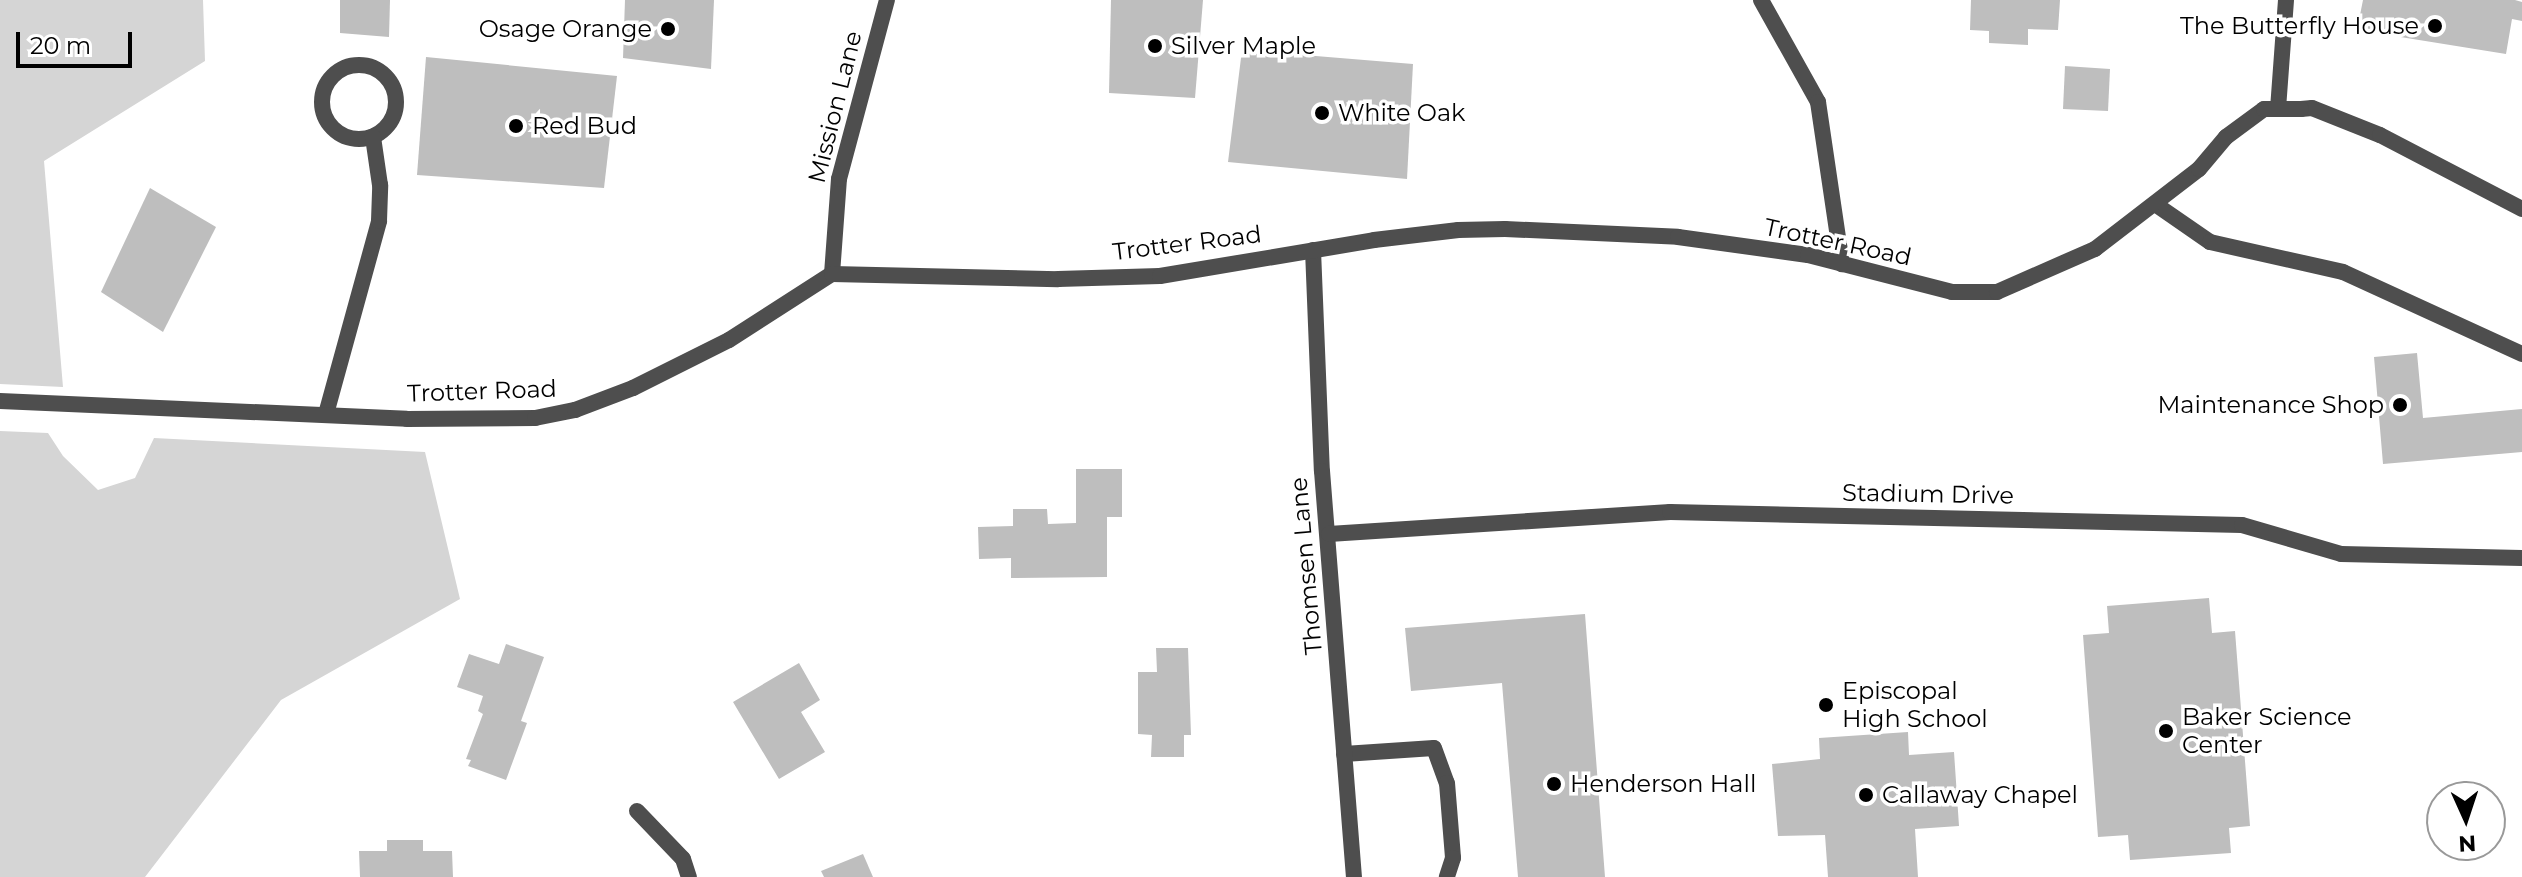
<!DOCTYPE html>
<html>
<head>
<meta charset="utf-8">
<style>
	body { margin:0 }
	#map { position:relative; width:2522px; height:877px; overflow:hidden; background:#fff; font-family:Montserrat,sans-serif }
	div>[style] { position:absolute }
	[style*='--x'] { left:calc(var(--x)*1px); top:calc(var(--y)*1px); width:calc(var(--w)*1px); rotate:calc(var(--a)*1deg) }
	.green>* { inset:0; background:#d5d5d5 }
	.building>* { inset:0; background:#bebebe }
	.lane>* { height:16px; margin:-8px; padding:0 8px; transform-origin:8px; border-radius:8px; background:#4e4e4e }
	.lane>.ring { margin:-8px; padding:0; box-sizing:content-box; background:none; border:16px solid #4e4e4e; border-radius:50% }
	.street>* { height:16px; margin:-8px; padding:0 8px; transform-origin:8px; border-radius:8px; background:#4e4e4e }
	.dots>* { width:22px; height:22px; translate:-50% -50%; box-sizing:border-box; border:4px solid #fff; border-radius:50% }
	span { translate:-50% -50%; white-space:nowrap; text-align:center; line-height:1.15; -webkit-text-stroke:7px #fff; paint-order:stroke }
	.poi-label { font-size:24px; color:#000 }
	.right { translate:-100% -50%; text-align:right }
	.left { translate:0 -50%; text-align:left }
	.street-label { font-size:24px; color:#000 }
	.north { position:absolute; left:2426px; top:781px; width:80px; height:80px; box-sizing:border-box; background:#fff; border:2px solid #999; border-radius:50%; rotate:177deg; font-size:22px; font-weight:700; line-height:32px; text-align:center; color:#000 }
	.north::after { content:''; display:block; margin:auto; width:28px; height:36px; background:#000; clip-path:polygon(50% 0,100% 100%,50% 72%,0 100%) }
	.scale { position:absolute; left:16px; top:32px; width:116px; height:36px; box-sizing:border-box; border:4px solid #000; border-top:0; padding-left:10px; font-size:24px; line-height:28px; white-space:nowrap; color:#000; -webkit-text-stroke:6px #fff; paint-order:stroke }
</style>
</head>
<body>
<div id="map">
	<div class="green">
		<i style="clip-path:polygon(0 0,203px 0,205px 61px,44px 161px,63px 387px,0 384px)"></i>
		<i style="clip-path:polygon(0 431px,48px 433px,63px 456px,98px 490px,135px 478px,154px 438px,425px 452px,460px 599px,281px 700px,145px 877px,0 877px)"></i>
	</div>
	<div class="building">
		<i style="clip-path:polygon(340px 0,390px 0,389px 37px,340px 33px)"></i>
		<i style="clip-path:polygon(625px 0,714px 0,711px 69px,623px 58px)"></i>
		<i style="clip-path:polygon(1111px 0,1203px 0,1195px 98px,1109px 93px)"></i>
		<i style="clip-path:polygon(1971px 0,2060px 0,2058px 30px,2028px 29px,2028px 45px,1989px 43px,1989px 31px,1970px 30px)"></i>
		<i style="clip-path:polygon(2363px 0,2515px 0,2522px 2px,2522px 21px,2512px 19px,2506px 54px,2357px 30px)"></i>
		<i style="clip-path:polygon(1242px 50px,1413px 64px,1407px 179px,1228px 162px)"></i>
		<i style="clip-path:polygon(426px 57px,617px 76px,604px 188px,417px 175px)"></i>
		<i style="clip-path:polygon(2065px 66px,2110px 69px,2108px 111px,2063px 109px)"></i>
		<i style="clip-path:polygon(150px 188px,216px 227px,163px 332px,101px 292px)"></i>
		<i style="clip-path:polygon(2417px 353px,2423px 418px,2522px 409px,2522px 452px,2383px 464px,2374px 357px)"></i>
		<i style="clip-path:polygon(1076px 469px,1122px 469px,1122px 517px,1107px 517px,1107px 577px,1011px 578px,1011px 558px,979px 559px,978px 527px,1013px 526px,1013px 509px,1047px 509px,1048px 524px,1076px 523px)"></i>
		<i style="clip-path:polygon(2209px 598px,2212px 633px,2235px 631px,2250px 826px,2229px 828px,2231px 853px,2130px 860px,2128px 835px,2098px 837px,2083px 635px,2109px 633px,2107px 606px)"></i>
		<i style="clip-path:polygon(1585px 614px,1605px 877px,1518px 877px,1502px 683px,1411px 691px,1405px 628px)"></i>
		<i style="clip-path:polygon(506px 644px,544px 657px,521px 721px,527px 723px,506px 780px,468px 766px,471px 760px,466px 759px,483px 714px,478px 711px,483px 696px,457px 687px,469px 654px,499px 664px)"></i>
		<i style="clip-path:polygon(1156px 648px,1188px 648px,1191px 735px,1184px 735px,1184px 757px,1151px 757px,1152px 735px,1138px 734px,1138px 672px,1157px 672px)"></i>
		<i style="clip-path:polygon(799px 663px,820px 700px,801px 712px,825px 752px,779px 779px,733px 702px)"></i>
		<i style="clip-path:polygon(1908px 732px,1909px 755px,1954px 752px,1959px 826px,1915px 829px,1918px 877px,1828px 877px,1825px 835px,1778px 836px,1772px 764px,1820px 759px,1819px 738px)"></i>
		<i style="clip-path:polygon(387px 840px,423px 840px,423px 851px,452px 851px,453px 877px,360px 877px,359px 851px,387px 851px)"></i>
		<i style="clip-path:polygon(863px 854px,873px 877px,824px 877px,821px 871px)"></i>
	</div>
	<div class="lane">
		<i style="--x:1761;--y:0;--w:117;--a:60.8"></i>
		<i style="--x:1818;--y:102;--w:164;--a:81.6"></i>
		<i class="ring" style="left:322px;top:65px;width:58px;height:58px"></i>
		<i style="--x:2278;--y:109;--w:109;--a:-85.8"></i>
		<i style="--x:2301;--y:109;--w:11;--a:-5"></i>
		<i style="--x:2312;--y:108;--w:73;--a:21.7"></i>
		<i style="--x:2380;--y:135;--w:160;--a:27.5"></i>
		<i style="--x:2155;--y:204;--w:67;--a:34.6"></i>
		<i style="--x:2210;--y:242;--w:136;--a:12.7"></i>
		<i style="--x:2343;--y:272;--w:197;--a:24.6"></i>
		<i style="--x:832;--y:274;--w:95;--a:-85.8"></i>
		<i style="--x:839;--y:179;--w:185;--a:-75"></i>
		<i style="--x:326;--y:414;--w:200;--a:-74.6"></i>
		<i style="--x:379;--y:221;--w:36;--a:-88"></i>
		<i style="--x:380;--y:185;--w:49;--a:-98.3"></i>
		<i style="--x:1344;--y:754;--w:90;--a:-3.8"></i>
		<i style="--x:1434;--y:748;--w:37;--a:70"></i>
		<i style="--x:1447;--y:783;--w:75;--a:85.4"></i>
		<i style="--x:1453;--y:858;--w:20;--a:108"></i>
	</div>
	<div class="street">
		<i style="--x:1313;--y:250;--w:221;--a:87.7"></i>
		<i style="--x:1322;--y:471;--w:407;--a:85.5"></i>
		<i style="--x:0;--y:401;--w:407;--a:2.5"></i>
		<i style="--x:407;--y:419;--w:128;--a:-0.4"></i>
		<i style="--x:535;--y:418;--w:41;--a:-11.3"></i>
		<i style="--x:575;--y:410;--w:62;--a:-20.8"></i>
		<i style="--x:633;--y:388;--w:107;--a:-26.6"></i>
		<i style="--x:729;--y:340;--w:122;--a:-32.7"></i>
		<i style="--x:832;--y:274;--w:226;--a:1.3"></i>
		<i style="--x:1058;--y:279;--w:102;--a:-1.7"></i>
		<i style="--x:1160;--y:276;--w:217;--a:-9.5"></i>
		<i style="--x:1374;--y:240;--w:85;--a:-6.8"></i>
		<i style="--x:1458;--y:230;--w:47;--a:-1.2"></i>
		<i style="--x:1505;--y:229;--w:173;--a:2.6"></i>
		<i style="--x:1678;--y:237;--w:131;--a:7.9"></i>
		<i style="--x:1808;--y:255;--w:149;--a:14.4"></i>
		<i style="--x:1952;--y:292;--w:45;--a:0"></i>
		<i style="--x:1997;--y:292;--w:107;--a:-23.7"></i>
		<i style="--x:2095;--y:249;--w:131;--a:-37.6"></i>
		<i style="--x:2199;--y:169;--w:42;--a:-49.8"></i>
		<i style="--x:2226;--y:137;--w:47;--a:-36.4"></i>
		<i style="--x:2264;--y:109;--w:37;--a:0"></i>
		<i style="--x:1329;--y:534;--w:342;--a:-3.7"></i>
		<i style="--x:1670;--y:512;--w:572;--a:1.3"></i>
		<i style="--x:2242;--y:525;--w:103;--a:16.3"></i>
		<i style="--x:2341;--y:554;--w:181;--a:1.3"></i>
		<i style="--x:637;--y:811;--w:66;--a:46.2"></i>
		<i style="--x:683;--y:859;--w:19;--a:72"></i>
	</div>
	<div class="dots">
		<i style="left:2435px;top:26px;background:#000"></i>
		<i style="left:668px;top:29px;background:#000"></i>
		<i style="left:1155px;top:46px;background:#000"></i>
		<i style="left:1322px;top:113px;background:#000"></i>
		<i style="left:516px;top:126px;background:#000"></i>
		<i style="left:2400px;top:405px;background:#000"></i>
		<i style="left:1826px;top:705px;background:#000"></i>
		<i style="left:2166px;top:731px;background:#000"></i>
		<i style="left:1554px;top:784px;background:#000"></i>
		<i style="left:1866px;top:795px;background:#000"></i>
	</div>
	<div class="poi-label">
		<span class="right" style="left:2419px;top:26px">The Butterfly House</span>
		<span class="right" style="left:652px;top:29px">Osage Orange</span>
		<span class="left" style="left:1171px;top:46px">Silver Maple</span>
		<span class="left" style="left:1338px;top:113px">White Oak</span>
		<span class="left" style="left:532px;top:126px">Red Bud</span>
		<span class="right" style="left:2384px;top:405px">Maintenance Shop</span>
		<span class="left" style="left:1842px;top:705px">Episcopal<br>High School</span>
		<span class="left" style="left:2182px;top:731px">Baker Science<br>Center</span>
		<span class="left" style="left:1570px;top:784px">Henderson Hall</span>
		<span class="left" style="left:1882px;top:795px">Callaway Chapel</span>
	</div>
	<div class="street-label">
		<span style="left:835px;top:107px;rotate:-76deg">Mission Lane</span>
		<span style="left:1838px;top:242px;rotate:12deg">Trotter Road</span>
		<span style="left:1187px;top:243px;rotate:-7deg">Trotter Road</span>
		<span style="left:482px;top:391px;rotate:-2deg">Trotter Road</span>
		<span style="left:1928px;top:494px;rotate:1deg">Stadium Drive</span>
		<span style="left:1306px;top:566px;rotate:-95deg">Thomsen Lane</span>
	</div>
	<div class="north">N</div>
	<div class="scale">20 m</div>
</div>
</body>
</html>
